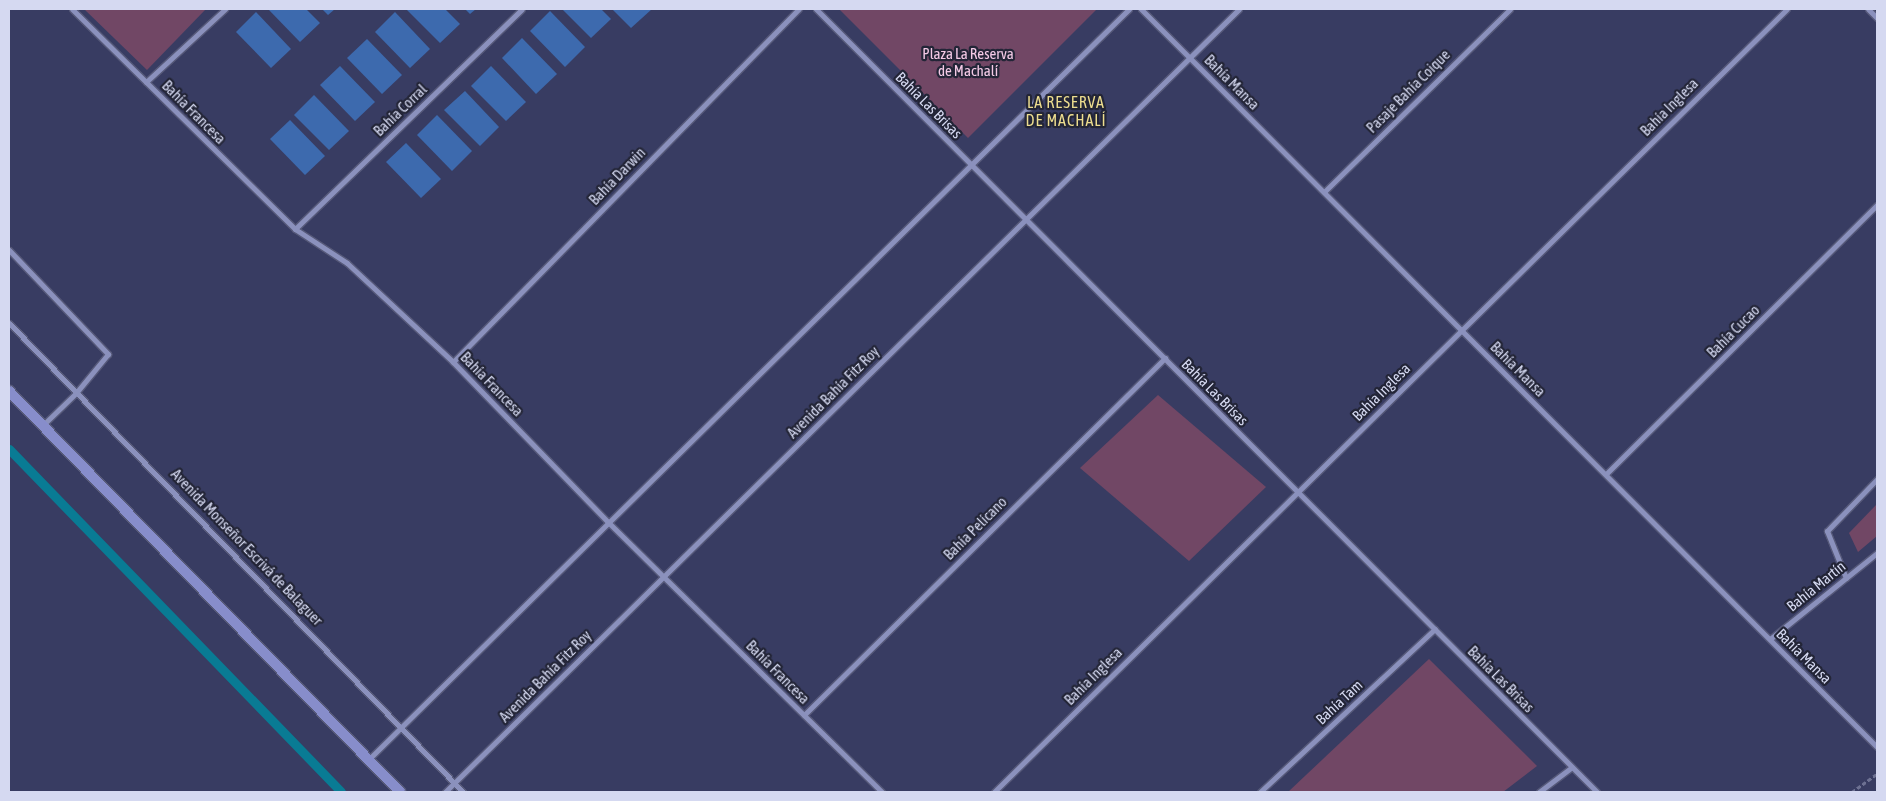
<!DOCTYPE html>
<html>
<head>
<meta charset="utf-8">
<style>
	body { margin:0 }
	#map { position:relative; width:1886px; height:801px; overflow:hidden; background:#383c62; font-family:"Asap Condensed",sans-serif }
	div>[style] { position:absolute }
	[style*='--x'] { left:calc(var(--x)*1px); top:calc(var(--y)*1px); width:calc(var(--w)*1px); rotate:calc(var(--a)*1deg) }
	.green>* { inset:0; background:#714765 }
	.stream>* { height:9px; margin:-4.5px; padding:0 4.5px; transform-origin:4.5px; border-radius:4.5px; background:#097b94 }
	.building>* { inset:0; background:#3d6aae }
	.path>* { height:3px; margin-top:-1.5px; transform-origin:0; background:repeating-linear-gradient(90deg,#6d7192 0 4px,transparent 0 6.5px) }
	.roads { filter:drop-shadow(1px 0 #565979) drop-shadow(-1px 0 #565979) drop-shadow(0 1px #565979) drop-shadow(0 -1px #565979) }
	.minor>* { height:5px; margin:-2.5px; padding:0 2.5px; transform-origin:2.5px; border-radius:2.5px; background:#8b91bd }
	.secondary>* { height:10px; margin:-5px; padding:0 5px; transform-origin:5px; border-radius:5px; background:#878dcb }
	span { translate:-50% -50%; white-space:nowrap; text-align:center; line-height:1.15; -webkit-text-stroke:4.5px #232537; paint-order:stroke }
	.park-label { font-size:15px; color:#f4cae6 }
	.street-label { font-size:15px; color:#d5d9f1 }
	.neighbourhood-label { font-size:16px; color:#eddd8f; letter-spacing:1px }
	.frame { position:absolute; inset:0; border:10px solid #d5d9f1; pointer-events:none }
</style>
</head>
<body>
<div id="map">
	<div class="green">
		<i style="clip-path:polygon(84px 9px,203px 9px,205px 10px,147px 70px)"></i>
		<i style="clip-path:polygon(839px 9px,1097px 9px,968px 138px)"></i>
		<i style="clip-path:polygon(1158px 395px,1266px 487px,1189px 561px,1080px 468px)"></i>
		<i style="clip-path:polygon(1877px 504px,1877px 536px,1858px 552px,1849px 533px)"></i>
		<i style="clip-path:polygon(1429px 659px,1537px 766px,1503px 792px,1288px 792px)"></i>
	</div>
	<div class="stream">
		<i style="--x:9;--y:449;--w:477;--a:45.9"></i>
	</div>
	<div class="building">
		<i style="clip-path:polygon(268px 9px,306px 9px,320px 23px,300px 42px)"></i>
		<i style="clip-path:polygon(322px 9px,335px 9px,328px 15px)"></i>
		<i style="clip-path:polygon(406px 9px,445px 9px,460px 24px,440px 43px)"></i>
		<i style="clip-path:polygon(465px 9px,476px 9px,470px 14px)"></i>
		<i style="clip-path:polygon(562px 9px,601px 9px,611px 19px,591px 38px)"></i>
		<i style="clip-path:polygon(612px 9px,652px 9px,631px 28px)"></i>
		<i style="clip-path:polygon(550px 11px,585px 47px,565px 67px,530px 31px)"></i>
		<i style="clip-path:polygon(256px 12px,291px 49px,271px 68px,236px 32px)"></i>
		<i style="clip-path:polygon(395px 12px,430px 49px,410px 68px,375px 32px)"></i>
		<i style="clip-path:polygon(522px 38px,557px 74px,536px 94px,502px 58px)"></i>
		<i style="clip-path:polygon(367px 39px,402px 75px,382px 94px,347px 58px)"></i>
		<i style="clip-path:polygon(340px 66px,375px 102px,355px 121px,320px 85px)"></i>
		<i style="clip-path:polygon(491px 66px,526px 102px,506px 121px,471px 86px)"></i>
		<i style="clip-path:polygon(465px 91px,499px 127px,480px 146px,444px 110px)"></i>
		<i style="clip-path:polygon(314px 95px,349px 131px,329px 150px,294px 115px)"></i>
		<i style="clip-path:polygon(437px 115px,472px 151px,452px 171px,417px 135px)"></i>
		<i style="clip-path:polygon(290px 120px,325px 156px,305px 175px,270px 139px)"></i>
		<i style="clip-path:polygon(406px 143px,441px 179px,421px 198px,386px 162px)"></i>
	</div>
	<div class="path">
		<i style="--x:1852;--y:792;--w:31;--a:-36"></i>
	</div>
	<div class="roads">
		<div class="minor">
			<i style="--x:72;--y:9;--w:313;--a:44.6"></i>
			<i style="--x:295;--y:229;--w:62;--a:33.2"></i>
			<i style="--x:347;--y:263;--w:145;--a:43"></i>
			<i style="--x:453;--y:362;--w:223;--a:45.9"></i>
			<i style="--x:608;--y:522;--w:385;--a:44.6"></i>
			<i style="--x:816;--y:9;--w:1106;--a:45.07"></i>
			<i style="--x:1141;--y:9;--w:1042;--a:45.08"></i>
			<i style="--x:1868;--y:9;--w:13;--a:45"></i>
			<i style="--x:146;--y:82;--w:108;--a:-42.7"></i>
			<i style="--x:1324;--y:192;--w:261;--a:-44.5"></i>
			<i style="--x:295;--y:229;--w:316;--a:-44.1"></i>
			<i style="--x:9;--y:250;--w:144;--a:46.4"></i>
			<i style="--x:108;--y:354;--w:50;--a:129.4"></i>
			<i style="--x:76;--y:393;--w:46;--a:135.9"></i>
			<i style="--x:9;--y:323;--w:653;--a:45.93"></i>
			<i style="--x:453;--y:362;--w:494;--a:-45.6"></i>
			<i style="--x:1606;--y:474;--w:382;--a:-44.8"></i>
			<i style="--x:1846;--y:578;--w:51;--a:-112"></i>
			<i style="--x:1827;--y:531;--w:72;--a:-46.1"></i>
			<i style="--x:1770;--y:639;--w:137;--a:-38.8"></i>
			<i style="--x:804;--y:715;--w:508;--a:-44.68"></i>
			<i style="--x:368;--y:760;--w:1069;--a:-44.62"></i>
			<i style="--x:445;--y:792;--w:1115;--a:-44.6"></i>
			<i style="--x:994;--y:792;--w:1114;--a:-44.64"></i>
			<i style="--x:1260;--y:792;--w:239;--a:-43"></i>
			<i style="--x:1539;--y:792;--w:41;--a:-37.1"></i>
		</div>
		<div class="secondary">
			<i style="--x:9;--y:391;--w:560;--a:45.72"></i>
		</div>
	</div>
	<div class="park-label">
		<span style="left:968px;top:62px">Plaza La Reserva<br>de Machalí</span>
	</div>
	<div class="street-label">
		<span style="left:1232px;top:82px;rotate:45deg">Bahía Mansa</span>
		<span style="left:1408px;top:91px;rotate:-45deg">Pasaje Bahía Coique</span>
		<span style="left:929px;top:105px;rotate:45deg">Bahía Las Brisas</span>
		<span style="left:1669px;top:107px;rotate:-45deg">Bahía Inglesa</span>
		<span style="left:400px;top:110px;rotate:-44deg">Bahía Corral</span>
		<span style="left:194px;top:112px;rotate:45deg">Bahía Francesa</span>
		<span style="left:617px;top:176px;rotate:-46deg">Bahía Darwin</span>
		<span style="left:1733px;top:331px;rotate:-45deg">Bahía Cucao</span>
		<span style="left:1518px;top:369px;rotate:45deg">Bahía Mansa</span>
		<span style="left:492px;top:384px;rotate:46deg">Bahía Francesa</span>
		<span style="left:833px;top:392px;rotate:-45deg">Avenida Bahía Fitz Roy</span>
		<span style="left:1215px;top:392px;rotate:45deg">Bahía Las Brisas</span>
		<span style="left:1381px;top:392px;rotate:-45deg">Bahía Inglesa</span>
		<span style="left:975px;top:528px;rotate:-45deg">Bahía Pelícano</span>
		<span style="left:247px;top:547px;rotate:46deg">Avenida Monseñor Escrivá de Balaguer</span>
		<span style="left:1816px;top:586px;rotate:-39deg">Bahía Martín</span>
		<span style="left:1804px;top:656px;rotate:45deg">Bahía Mansa</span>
		<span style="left:778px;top:672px;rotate:45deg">Bahía Francesa</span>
		<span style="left:545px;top:676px;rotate:-45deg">Avenida Bahía Fitz Roy</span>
		<span style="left:1093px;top:676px;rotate:-45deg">Bahía Inglesa</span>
		<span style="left:1501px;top:679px;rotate:45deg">Bahía Las Brisas</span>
		<span style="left:1339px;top:702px;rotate:-43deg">Bahía Tam</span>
	</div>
	<div class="neighbourhood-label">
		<span style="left:1066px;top:111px">LA RESERVA<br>DE MACHALÍ</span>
	</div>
	<div class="frame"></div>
</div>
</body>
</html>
